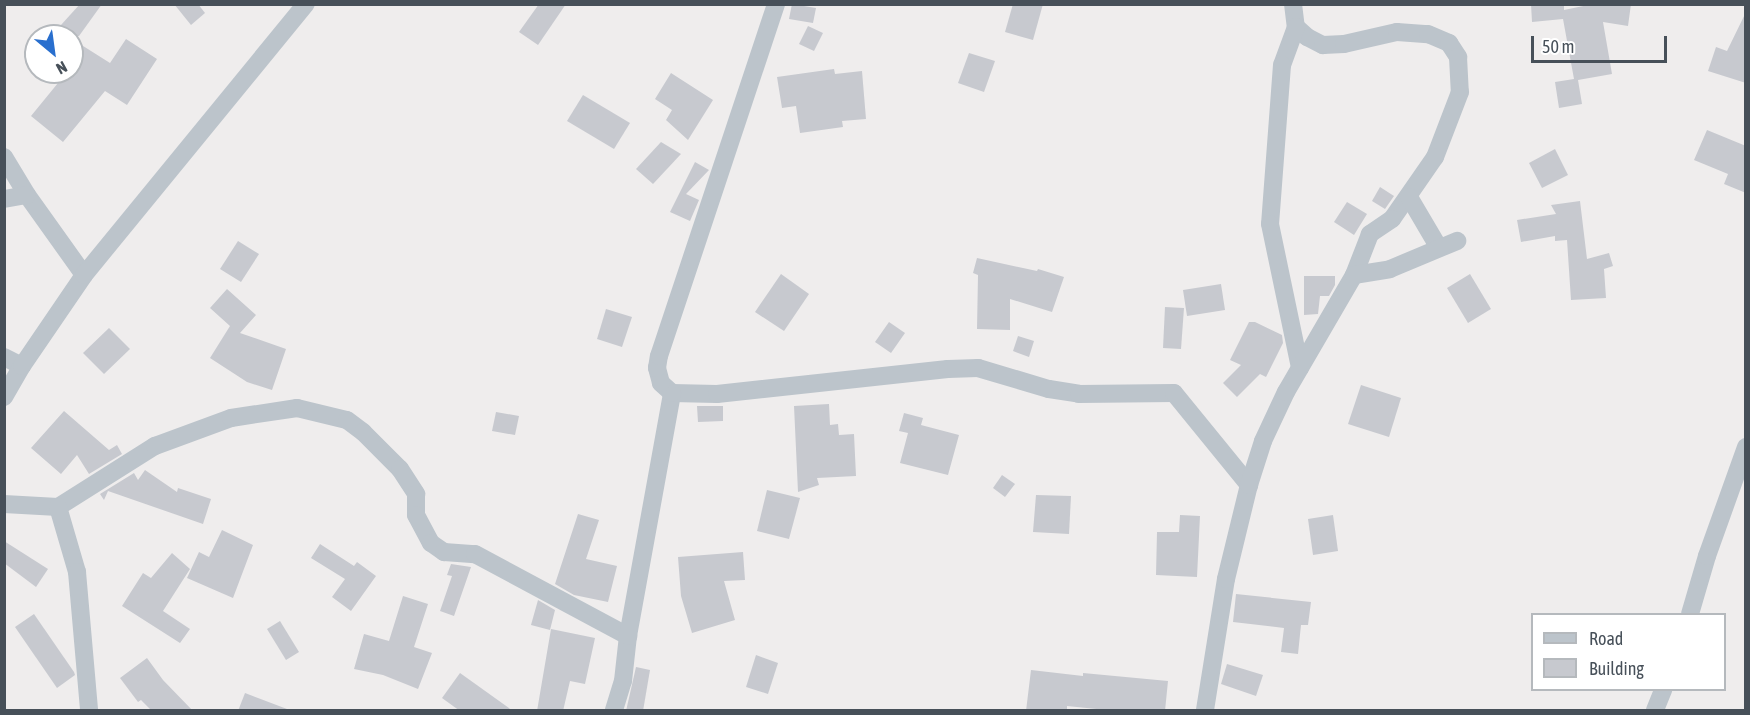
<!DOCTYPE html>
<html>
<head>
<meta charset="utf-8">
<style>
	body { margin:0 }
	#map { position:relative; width:1750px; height:715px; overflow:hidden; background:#efeded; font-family:"Asap Condensed",sans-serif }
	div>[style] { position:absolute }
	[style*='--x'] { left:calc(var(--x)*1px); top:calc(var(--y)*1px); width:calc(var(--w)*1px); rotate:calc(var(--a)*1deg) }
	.building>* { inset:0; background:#c7c9cf }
	.minor>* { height:18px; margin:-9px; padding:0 9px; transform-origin:9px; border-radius:9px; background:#bcc4cb }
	span { translate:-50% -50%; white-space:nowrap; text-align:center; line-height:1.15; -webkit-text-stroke:4.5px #fff; paint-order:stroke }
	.frame { position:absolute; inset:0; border:6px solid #475059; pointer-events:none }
	.legend { position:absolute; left:1531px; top:613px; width:195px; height:78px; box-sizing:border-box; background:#fff; border:2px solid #b5b9bd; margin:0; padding:8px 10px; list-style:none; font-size:18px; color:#475059 }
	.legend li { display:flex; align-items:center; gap:12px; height:30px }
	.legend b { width:30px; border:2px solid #b5b9bd }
	.north { position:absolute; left:24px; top:24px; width:60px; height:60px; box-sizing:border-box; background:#fff; border:2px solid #b5b9bd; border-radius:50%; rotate:151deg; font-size:16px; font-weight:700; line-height:24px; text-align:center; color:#475059 }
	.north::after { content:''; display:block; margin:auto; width:21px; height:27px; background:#296fce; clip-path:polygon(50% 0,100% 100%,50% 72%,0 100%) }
	.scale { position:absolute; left:1531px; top:36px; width:136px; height:27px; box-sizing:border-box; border:3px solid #475059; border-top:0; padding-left:8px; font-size:18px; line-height:21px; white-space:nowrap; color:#475059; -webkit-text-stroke:4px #fff; paint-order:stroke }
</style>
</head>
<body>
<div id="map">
	<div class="building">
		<i style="clip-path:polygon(80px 4px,102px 4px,79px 36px,51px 36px)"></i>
		<i style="clip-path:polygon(174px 4px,198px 4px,205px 13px,191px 25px)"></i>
		<i style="clip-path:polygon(539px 4px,566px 4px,538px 45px,519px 32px)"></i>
		<i style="clip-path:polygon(792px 4px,816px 8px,813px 23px,789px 19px)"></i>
		<i style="clip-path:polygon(1013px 4px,1043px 4px,1033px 40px,1005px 32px)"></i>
		<i style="clip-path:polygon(1531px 4px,1564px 4px,1564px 10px,1593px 4px,1631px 4px,1628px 26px,1603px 22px,1612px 74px,1578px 80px,1582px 104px,1559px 108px,1555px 82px,1574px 79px,1563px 19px,1532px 22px)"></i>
		<i style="clip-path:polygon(1746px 12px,1746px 83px,1708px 71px,1716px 47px,1727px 51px)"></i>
		<i style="clip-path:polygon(808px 26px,823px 33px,814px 51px,799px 44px)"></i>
		<i style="clip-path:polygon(72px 39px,110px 63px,126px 39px,157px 59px,127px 105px,105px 91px,63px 142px,31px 116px,67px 72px,72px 72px)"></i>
		<i style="clip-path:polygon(969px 53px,995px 61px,984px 92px,958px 83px)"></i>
		<i style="clip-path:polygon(834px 69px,835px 74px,862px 71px,866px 119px,842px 121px,843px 127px,800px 133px,796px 106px,782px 108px,777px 77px)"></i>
		<i style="clip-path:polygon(671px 73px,713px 100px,688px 140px,666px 120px,672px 110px,655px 99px)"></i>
		<i style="clip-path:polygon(583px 95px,630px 123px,614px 149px,567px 121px)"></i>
		<i style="clip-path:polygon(1707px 130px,1746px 146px,1746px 193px,1724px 184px,1728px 174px,1694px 160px)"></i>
		<i style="clip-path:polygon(661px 142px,681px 154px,653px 184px,636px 169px)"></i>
		<i style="clip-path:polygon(1555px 149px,1568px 175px,1542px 188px,1529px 163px)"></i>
		<i style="clip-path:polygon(695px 162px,709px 170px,686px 194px,699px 200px,690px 221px,670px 212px)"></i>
		<i style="clip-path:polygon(1380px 187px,1394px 196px,1385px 209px,1372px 201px)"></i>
		<i style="clip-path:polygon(1580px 201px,1587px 259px,1609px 253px,1613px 266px,1604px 269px,1606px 298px,1571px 300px,1567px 240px,1555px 241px,1555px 236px,1521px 242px,1517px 220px,1556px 214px,1551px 205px)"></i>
		<i style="clip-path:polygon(1347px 202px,1367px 214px,1354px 235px,1334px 222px)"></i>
		<i style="clip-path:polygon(238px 241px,259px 254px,241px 282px,220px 269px)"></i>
		<i style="clip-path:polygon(977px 258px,1037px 271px,1038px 269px,1064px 277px,1052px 312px,1010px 299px,1010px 330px,977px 329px,978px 275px,973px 273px)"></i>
		<i style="clip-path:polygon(781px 274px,809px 294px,784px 331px,755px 312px)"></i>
		<i style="clip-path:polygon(1470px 274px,1491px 309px,1468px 323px,1447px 288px)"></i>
		<i style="clip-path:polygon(1304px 276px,1335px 276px,1335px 285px,1329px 296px,1320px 296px,1318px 314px,1304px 315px)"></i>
		<i style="clip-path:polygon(1221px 284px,1225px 310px,1187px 316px,1183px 290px)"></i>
		<i style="clip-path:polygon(227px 289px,256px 315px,240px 333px,286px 349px,272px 390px,247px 382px,210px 358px,230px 326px,210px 308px)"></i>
		<i style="clip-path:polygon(1165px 307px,1184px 308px,1181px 349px,1163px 348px)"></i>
		<i style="clip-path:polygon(606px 309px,632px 317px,622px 347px,597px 339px)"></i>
		<i style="clip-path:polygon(889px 322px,905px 333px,891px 353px,875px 342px)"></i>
		<i style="clip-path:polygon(1249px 322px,1255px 322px,1282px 335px,1283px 343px,1266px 377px,1260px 374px,1237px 397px,1223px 383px,1241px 365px,1230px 360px)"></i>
		<i style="clip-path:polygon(109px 328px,130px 349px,104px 374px,83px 353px)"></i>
		<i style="clip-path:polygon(1018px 336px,1034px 341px,1029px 357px,1013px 351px)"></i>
		<i style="clip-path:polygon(1361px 385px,1401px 398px,1389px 437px,1348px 424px)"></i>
		<i style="clip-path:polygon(829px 404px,830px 425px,838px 424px,839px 435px,854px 434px,856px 476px,817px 478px,819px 485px,798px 492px,794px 406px)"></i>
		<i style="clip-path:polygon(697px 406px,723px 406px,723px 421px,698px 422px)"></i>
		<i style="clip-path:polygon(64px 411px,109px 450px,117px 445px,122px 454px,89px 474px,77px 455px,61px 474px,31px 448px)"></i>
		<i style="clip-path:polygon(496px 412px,519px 416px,515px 435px,492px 431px)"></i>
		<i style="clip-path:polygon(904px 413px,923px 418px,921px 425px,959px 435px,948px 475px,900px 463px,908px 433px,899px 431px)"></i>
		<i style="clip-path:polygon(145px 470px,177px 492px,178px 488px,211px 499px,203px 524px,108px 491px,104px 500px,100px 494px,134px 473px,138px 480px)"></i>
		<i style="clip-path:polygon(1002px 475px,1015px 484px,1005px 497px,993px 488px)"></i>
		<i style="clip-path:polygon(767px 490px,800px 498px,789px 539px,757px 531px)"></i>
		<i style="clip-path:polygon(1036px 495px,1071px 496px,1069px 534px,1033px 532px)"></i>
		<i style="clip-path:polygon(578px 514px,599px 520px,586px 559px,617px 566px,608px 602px,574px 595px,555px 584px)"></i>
		<i style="clip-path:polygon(1180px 515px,1200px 516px,1197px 577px,1156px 575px,1157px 532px,1179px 532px)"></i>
		<i style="clip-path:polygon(1333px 515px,1338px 551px,1313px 555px,1308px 519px)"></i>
		<i style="clip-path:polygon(222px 530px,253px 545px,233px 598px,187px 578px,199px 552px,209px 557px)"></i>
		<i style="clip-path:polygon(4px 541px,48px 569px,36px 587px,4px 563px)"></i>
		<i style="clip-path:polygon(320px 544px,354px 566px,357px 562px,376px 576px,351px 611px,332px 597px,345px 579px,311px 558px)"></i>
		<i style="clip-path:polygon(743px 552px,745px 580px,724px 581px,735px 620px,692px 633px,681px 596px,678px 557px)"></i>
		<i style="clip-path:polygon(172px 553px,190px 569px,163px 611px,190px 629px,180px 643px,122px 606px,143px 573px,151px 578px)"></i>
		<i style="clip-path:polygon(451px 564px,471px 567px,454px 616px,440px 611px,452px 576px,447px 575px)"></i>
		<i style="clip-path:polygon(1236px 594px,1311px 602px,1308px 625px,1301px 625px,1298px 654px,1281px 652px,1284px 628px,1233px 622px)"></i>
		<i style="clip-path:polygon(403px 596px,428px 604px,414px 647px,432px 653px,418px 689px,383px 675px,354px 669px,364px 634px,389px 641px)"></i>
		<i style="clip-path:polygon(538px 600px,555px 610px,550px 630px,531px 625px)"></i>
		<i style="clip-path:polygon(34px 614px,74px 672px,75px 675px,57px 688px,15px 627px)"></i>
		<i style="clip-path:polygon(280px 621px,299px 652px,286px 660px,267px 629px)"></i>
		<i style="clip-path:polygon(551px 629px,595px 638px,585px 684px,570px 681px,563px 711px,537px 711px)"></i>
		<i style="clip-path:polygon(756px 655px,778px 663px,768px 694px,746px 687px)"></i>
		<i style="clip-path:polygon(147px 658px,163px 680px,193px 711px,152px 711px,141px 700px,138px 702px,120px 678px)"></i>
		<i style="clip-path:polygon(1227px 664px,1263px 675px,1256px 696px,1221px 684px)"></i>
		<i style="clip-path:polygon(636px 667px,650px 670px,643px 711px,626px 711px)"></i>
		<i style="clip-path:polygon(1031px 670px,1083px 676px,1083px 673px,1168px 681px,1165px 711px,1116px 711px,1067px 706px,1067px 711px,1026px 711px)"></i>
		<i style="clip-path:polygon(460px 673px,513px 711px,460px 711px,442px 698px)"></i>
		<i style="clip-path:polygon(245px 693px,287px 709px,287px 711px,238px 711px)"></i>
	</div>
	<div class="minor">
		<i style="--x:1293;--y:4;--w:23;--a:83"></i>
		<i style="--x:1296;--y:27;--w:15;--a:42"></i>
		<i style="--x:1307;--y:37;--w:18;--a:27"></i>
		<i style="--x:1323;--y:45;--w:21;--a:-3"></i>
		<i style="--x:1344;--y:44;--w:54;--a:-12.8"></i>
		<i style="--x:1397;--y:32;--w:31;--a:4"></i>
		<i style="--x:1428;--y:34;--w:23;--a:23"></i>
		<i style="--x:1449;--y:43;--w:17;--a:57"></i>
		<i style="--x:1458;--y:57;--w:35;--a:87"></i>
		<i style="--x:1460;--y:92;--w:70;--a:111"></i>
		<i style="--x:1435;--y:157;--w:75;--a:124.7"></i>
		<i style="--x:1392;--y:219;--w:27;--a:146"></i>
		<i style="--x:1370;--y:234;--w:44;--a:111.3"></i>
		<i style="--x:1296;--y:27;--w:40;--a:110.2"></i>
		<i style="--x:1282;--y:65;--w:159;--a:94.3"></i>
		<i style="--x:1270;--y:224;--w:147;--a:78.2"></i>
		<i style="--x:4;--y:157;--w:44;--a:58.8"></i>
		<i style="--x:27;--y:195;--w:98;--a:54.5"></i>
		<i style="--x:1409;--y:197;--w:59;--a:59.5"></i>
		<i style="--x:4;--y:199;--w:23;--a:-10"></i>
		<i style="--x:4;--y:357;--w:20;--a:27"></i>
		<i style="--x:672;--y:393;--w:45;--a:1.3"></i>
		<i style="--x:717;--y:394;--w:232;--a:-6.2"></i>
		<i style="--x:948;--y:369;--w:30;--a:-2"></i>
		<i style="--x:978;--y:368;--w:74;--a:16.5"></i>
		<i style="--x:1049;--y:389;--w:30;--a:9"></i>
		<i style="--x:1079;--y:394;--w:95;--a:-0.6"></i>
		<i style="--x:1174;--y:393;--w:119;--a:50.8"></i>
		<i style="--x:4;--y:397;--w:36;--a:-60"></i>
		<i style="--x:22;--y:366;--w:110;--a:-55.7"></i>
		<i style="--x:84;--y:275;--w:350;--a:-50.7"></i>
		<i style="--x:4;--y:504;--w:54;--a:3.2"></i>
		<i style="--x:58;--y:507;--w:115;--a:-32.2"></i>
		<i style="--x:155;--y:446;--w:81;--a:-20.2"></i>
		<i style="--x:231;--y:418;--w:67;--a:-8.6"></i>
		<i style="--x:297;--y:408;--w:51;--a:13.5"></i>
		<i style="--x:347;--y:420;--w:20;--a:37"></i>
		<i style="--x:363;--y:432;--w:52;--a:45"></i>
		<i style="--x:400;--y:469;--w:30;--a:57"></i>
		<i style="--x:416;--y:494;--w:21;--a:90"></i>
		<i style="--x:416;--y:515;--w:32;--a:62"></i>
		<i style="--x:431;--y:543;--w:16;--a:35"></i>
		<i style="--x:444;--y:552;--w:31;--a:4"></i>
		<i style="--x:475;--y:554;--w:174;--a:28.2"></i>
		<i style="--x:58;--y:507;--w:68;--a:73.7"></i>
		<i style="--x:77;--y:572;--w:139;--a:85"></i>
		<i style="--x:1690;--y:614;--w:60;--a:-73.7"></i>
		<i style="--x:1707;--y:556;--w:116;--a:-70.3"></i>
		<i style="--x:614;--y:710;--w:30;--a:-73"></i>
		<i style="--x:623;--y:681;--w:45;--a:-83.7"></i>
		<i style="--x:628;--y:636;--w:247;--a:-79.7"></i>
		<i style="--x:672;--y:393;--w:15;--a:-138"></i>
		<i style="--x:661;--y:383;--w:16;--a:-105"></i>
		<i style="--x:657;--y:368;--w:12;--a:-81"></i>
		<i style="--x:659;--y:356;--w:371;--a:-71.6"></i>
		<i style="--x:1205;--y:710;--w:133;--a:-80.9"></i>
		<i style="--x:1226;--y:579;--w:97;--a:-76.3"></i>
		<i style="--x:1249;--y:485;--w:46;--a:-72.3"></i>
		<i style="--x:1263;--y:441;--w:54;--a:-64.9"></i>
		<i style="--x:1286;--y:392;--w:135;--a:-59.8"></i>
		<i style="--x:1354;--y:275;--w:36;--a:-9"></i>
		<i style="--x:1390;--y:269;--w:73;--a:-22.7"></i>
		<i style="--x:1655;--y:710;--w:22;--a:-68"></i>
	</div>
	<div class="frame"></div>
	<ul class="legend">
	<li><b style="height:8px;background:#bcc4cb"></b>Road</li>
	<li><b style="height:16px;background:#c7c9cf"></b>Building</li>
	</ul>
	<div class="north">N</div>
	<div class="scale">50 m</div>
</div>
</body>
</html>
